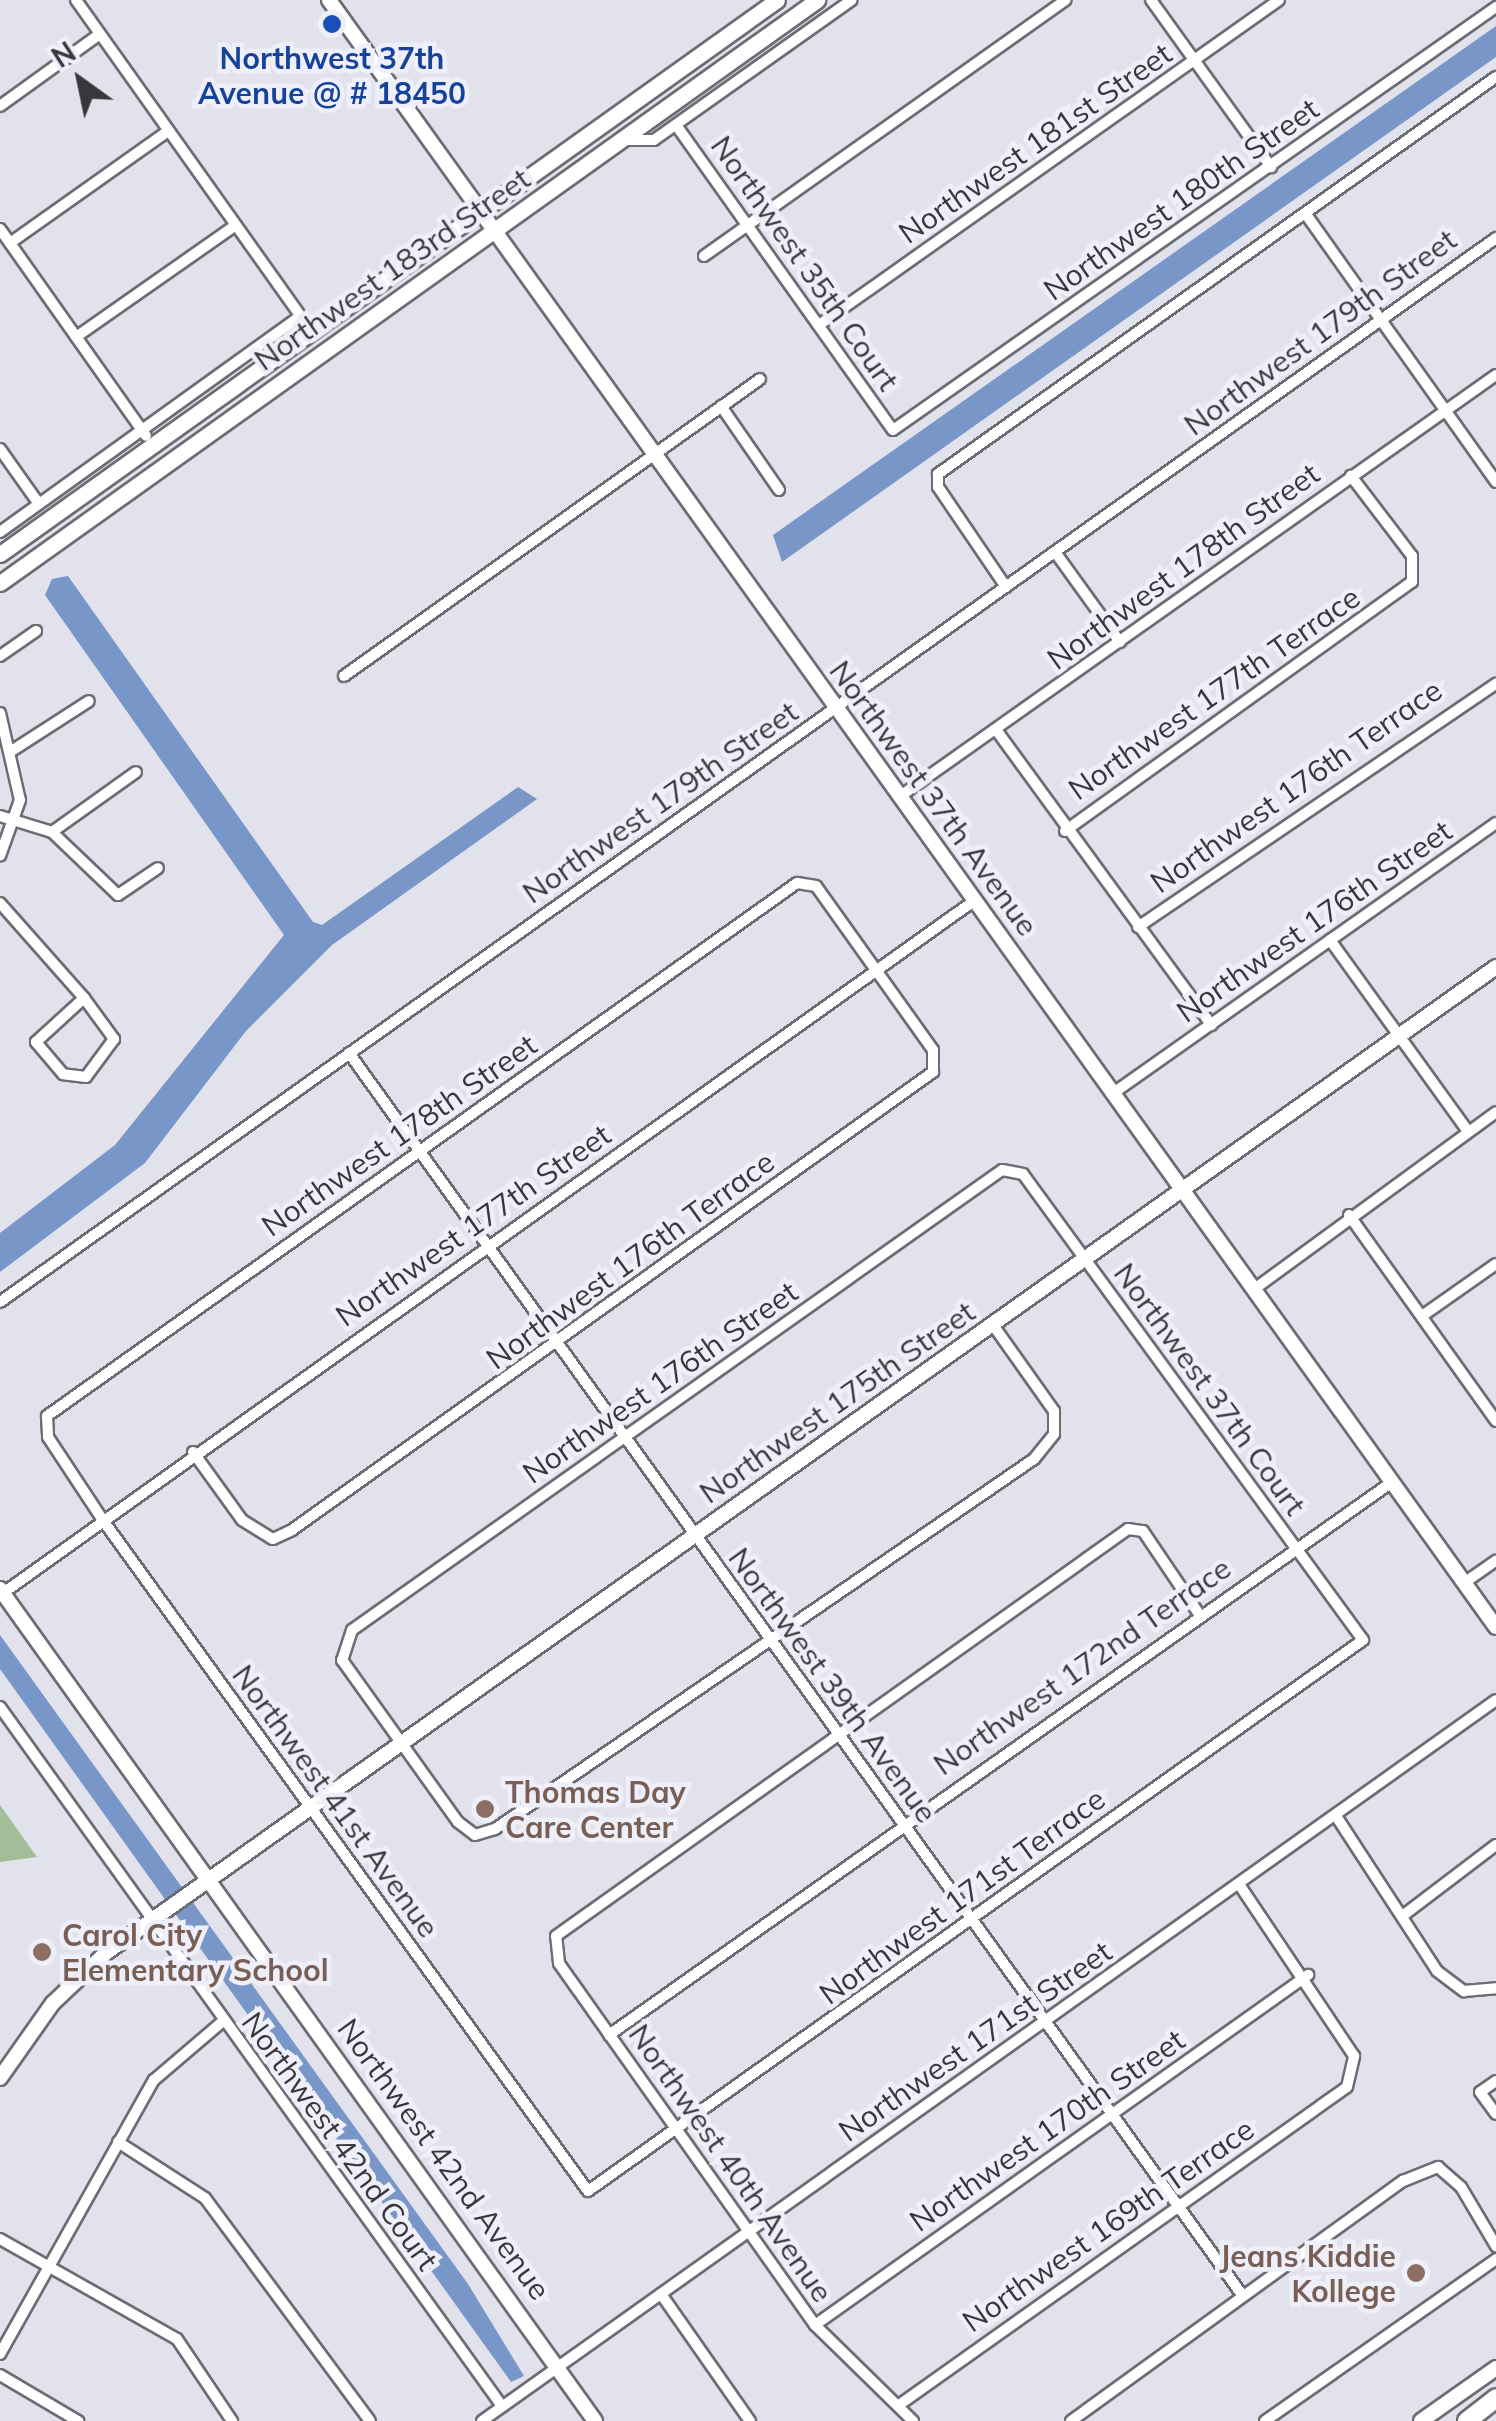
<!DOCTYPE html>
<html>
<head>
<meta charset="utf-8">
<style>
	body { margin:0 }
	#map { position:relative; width:1496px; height:2421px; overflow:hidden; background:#e1e2eb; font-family:Mulish,sans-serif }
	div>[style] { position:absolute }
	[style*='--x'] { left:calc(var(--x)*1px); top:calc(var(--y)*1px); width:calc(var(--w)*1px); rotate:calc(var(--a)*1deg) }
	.green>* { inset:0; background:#a1be99 }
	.water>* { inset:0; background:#7896c8 }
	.roads { filter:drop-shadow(2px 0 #6c6c75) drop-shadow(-2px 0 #6c6c75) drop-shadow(0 2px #6c6c75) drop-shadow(0 -2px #6c6c75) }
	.street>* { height:10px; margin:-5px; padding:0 5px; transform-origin:5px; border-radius:5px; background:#fff }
	.secondary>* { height:14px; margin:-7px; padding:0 7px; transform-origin:7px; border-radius:7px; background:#fff }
	.primary>* { height:15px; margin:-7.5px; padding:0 7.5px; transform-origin:7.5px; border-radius:7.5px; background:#fff }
	.highway>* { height:18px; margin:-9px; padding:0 9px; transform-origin:9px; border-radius:9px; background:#fff }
	.dots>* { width:28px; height:28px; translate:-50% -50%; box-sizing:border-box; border:5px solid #eeeff9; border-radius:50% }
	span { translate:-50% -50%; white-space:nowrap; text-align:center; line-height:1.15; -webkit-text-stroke:9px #eeeff9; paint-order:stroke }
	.transit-label { font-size:30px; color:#164399; font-weight:700 }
	.street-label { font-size:30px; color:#38383c }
	.education-label { font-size:30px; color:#785e54; font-weight:700 }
	.left { translate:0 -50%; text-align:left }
	.right { translate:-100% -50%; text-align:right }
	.north { position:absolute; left:30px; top:30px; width:100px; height:100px; -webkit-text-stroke:8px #eeeff9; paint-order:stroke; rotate:327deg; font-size:28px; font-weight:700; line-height:40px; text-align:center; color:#38383c }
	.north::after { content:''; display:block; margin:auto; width:35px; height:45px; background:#38383c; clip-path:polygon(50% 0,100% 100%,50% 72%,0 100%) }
</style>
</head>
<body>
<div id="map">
	<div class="green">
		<i style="clip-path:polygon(0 1805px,37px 1857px,0 1862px)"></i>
	</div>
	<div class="water">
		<i style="clip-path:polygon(1496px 26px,1496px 57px,782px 562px,773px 535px)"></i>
		<i style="clip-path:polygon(68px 576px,313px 922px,322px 925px,518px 787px,537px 799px,332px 945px,246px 1031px,145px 1163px,0 1272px,0 1233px,115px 1145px,284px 935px,45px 595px,52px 579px)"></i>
		<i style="clip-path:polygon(0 1635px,468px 2284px,524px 2376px,511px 2382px,0 1669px)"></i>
	</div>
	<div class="roads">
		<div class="street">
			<i style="--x:76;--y:0;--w:407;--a:54.6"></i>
			<i style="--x:1151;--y:0;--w:206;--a:54.3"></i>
			<i style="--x:0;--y:106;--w:123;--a:-35.8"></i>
			<i style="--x:676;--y:125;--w:374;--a:54.6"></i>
			<i style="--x:893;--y:430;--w:737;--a:-35.05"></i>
			<i style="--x:622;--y:140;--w:32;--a:0"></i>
			<i style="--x:654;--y:140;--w:242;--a:-35.3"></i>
			<i style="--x:1305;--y:213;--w:330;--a:54.6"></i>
			<i style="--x:0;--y:229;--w:253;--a:54.8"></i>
			<i style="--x:10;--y:243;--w:194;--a:-35.3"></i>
			<i style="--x:704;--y:256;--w:443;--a:-35.3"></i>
			<i style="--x:819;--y:325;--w:563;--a:-35.24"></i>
			<i style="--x:76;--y:337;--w:195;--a:-35"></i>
			<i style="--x:721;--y:406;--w:102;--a:55.4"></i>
			<i style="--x:0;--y:449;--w:67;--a:54.7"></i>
			<i style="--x:0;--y:532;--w:370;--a:-35.7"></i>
			<i style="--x:1055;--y:552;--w:111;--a:54.2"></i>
			<i style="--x:1006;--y:587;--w:121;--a:-124.2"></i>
			<i style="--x:938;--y:487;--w:13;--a:-90"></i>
			<i style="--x:938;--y:474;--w:685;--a:-35.43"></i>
			<i style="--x:0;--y:656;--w:44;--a:-34.8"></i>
			<i style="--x:344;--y:676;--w:511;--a:-35.52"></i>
			<i style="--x:0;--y:713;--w:89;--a:77.1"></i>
			<i style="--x:20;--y:800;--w:59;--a:109.7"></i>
			<i style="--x:997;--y:731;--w:364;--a:53.9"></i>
			<i style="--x:13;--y:750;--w:90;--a:-32.8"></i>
			<i style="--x:899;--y:797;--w:731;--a:-35.26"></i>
			<i style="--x:0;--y:816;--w:54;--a:17.1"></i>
			<i style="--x:52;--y:832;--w:91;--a:43.7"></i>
			<i style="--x:118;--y:895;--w:48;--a:-34"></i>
			<i style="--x:1065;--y:831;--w:427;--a:-35.7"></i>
			<i style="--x:1412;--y:582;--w:26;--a:-90"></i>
			<i style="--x:1412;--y:556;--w:101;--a:-127.3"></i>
			<i style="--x:52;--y:832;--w:103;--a:-35.5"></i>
			<i style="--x:0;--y:903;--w:127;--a:48.5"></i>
			<i style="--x:1138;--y:927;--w:433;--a:-34.2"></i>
			<i style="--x:1330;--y:940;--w:236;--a:54.2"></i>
			<i style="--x:84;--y:998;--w:51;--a:53.8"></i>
			<i style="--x:114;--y:1039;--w:47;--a:126.4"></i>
			<i style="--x:86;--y:1077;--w:23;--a:-173"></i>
			<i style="--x:63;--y:1074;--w:42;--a:-130.2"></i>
			<i style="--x:36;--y:1042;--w:65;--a:-42.5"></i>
			<i style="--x:349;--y:1053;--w:1531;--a:54.28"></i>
			<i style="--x:1112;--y:1094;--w:470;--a:-35.2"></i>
			<i style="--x:1349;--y:1215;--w:253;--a:54.5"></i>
			<i style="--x:1253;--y:1290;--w:301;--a:-36.2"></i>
			<i style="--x:0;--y:1302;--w:1836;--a:-35.42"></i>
			<i style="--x:1422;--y:1316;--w:90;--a:-35.1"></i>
			<i style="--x:193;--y:1452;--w:84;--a:54.2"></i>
			<i style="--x:242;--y:1520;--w:36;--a:32"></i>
			<i style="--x:273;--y:1539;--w:21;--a:-25"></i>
			<i style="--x:292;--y:1530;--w:788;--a:-35.55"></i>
			<i style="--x:933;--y:1072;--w:22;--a:-90"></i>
			<i style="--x:933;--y:1050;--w:201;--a:-125.5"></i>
			<i style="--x:816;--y:886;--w:19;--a:-171"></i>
			<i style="--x:797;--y:883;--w:920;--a:144.6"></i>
			<i style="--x:47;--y:1416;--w:21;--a:87"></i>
			<i style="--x:48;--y:1437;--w:98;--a:56.6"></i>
			<i style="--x:102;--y:1519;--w:829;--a:54.13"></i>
			<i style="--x:588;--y:2191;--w:951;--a:-35.41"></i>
			<i style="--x:1363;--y:1640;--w:577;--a:-126.12"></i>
			<i style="--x:1023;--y:1174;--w:21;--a:-169"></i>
			<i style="--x:1002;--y:1170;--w:796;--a:144.71"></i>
			<i style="--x:352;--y:1630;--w:32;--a:108"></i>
			<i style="--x:342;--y:1660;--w:199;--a:54.4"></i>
			<i style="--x:458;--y:1822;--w:21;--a:37"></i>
			<i style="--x:475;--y:1835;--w:21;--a:-17"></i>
			<i style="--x:495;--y:1829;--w:654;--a:-34.47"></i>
			<i style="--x:1034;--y:1459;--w:32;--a:-51"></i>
			<i style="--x:1054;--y:1434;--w:23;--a:-90"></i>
			<i style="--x:1054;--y:1411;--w:105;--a:-125.3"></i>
			<i style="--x:1464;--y:1583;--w:39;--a:-35"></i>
			<i style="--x:3;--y:1593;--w:1192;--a:-35.48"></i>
			<i style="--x:0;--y:1707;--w:861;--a:54.32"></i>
			<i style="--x:1338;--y:1819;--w:181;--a:56.9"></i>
			<i style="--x:1437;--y:1971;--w:34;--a:37"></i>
			<i style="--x:1464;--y:1991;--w:32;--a:-5"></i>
			<i style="--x:1405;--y:1914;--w:114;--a:-37.2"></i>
			<i style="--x:609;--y:2035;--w:959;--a:-35.23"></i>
			<i style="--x:1496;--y:2081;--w:19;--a:145"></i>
			<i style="--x:1480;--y:2092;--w:27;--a:54"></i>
			<i style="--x:118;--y:2142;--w:103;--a:32.8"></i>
			<i style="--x:205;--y:2198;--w:277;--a:53.5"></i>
			<i style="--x:0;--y:2239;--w:203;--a:29.5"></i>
			<i style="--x:177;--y:2339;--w:99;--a:56.1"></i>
			<i style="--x:661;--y:2294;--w:155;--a:55"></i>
			<i style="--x:815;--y:2325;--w:605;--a:-35.37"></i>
			<i style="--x:0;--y:2354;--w:314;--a:-60.7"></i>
			<i style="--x:154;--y:2080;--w:89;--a:-40.5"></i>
			<i style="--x:0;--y:2375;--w:91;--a:30.5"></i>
			<i style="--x:899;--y:2405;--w:549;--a:-35.37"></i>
			<i style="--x:1347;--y:2087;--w:32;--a:-77"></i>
			<i style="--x:1354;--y:2056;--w:203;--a:-123.8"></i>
			<i style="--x:482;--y:2421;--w:1244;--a:-35.41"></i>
			<i style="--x:913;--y:2421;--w:137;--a:-135.6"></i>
			<i style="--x:815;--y:2325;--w:443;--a:-125.3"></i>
			<i style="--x:559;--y:1963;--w:27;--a:-96"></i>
			<i style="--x:556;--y:1936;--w:702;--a:-35.43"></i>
			<i style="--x:1128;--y:1529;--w:15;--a:8"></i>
			<i style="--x:1143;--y:1531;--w:100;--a:56"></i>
			<i style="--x:1071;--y:2421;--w:410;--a:-35.9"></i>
			<i style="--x:1403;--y:2181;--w:38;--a:-22"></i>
			<i style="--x:1438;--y:2167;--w:30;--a:41"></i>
			<i style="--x:1461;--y:2187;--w:69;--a:59.3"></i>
			<i style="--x:1265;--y:2421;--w:282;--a:-35"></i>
		</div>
		<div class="secondary">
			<i style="--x:329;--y:0;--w:2002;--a:54.35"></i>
			<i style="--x:0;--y:1589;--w:1023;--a:54.43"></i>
			<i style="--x:0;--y:2078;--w:92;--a:-54.8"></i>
			<i style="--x:53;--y:2003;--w:74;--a:-43.4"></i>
			<i style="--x:107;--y:1952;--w:1703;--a:-35.34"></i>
			<i style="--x:1421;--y:2421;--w:92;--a:-35.2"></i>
		</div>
		<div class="primary">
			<i style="--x:0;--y:554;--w:954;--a:-35.49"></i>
			<i style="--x:0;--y:583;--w:1004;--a:-35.51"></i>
		</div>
		<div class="highway">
			<i style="--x:1467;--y:2421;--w:37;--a:-38"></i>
		</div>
	</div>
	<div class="dots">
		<i style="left:332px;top:24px;background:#1a4fb4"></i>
		<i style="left:485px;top:1809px;background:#8d6e63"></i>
		<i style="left:42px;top:1952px;background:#8d6e63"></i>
		<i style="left:1416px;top:2273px;background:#8d6e63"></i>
	</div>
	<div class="transit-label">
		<span style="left:332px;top:75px">Northwest 37th<br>Avenue @ # 18450</span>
	</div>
	<div class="street-label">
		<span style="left:1035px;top:143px;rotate:-35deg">Northwest 181st Street</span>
		<span style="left:1181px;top:199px;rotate:-35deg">Northwest 180th Street</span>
		<span style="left:805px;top:263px;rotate:55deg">Northwest 35th Court</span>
		<span style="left:392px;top:269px;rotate:-35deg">Northwest 183rd Street</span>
		<span style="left:1320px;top:332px;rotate:-36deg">Northwest 179th Street</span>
		<span style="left:1183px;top:566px;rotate:-36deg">Northwest 178th Street</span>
		<span style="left:1214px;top:693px;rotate:-35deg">Northwest 177th Terrace</span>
		<span style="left:1296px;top:786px;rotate:-35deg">Northwest 176th Terrace</span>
		<span style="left:934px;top:798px;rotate:54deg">Northwest 37th Avenue</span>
		<span style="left:660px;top:802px;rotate:-35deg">Northwest 179th Street</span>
		<span style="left:1314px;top:921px;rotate:-35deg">Northwest 176th Street</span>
		<span style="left:399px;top:1135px;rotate:-35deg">Northwest 178th Street</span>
		<span style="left:473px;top:1225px;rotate:-35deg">Northwest 177th Street</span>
		<span style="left:630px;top:1260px;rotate:-36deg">Northwest 176th Terrace</span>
		<span style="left:660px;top:1382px;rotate:-35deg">Northwest 176th Street</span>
		<span style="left:1210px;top:1389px;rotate:54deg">Northwest 37th Court</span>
		<span style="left:837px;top:1402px;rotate:-35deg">Northwest 175th Street</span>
		<span style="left:1082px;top:1666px;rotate:-35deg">Northwest 172nd Terrace</span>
		<span style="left:833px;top:1685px;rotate:54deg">Northwest 39th Avenue</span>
		<span style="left:336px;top:1801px;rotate:54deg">Northwest 41st Avenue</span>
		<span style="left:962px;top:1896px;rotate:-36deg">Northwest 171st Terrace</span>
		<span style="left:975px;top:2041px;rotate:-35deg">Northwest 171st Street</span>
		<span style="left:1047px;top:2130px;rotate:-35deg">Northwest 170th Street</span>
		<span style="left:340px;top:2141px;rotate:54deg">Northwest 42nd Court</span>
		<span style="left:444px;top:2159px;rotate:54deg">Northwest 42nd Avenue</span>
		<span style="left:731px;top:2163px;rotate:55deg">Northwest 40th Avenue</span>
		<span style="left:1108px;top:2225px;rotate:-35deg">Northwest 169th Terrace</span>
	</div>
	<div class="education-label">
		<span class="left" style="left:505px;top:1809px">Thomas Day<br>Care Center</span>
		<span class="left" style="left:62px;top:1952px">Carol City<br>Elementary School</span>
		<span class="right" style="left:1396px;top:2273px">Jeans Kiddie<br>Kollege</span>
	</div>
	<div class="north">N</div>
</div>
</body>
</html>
